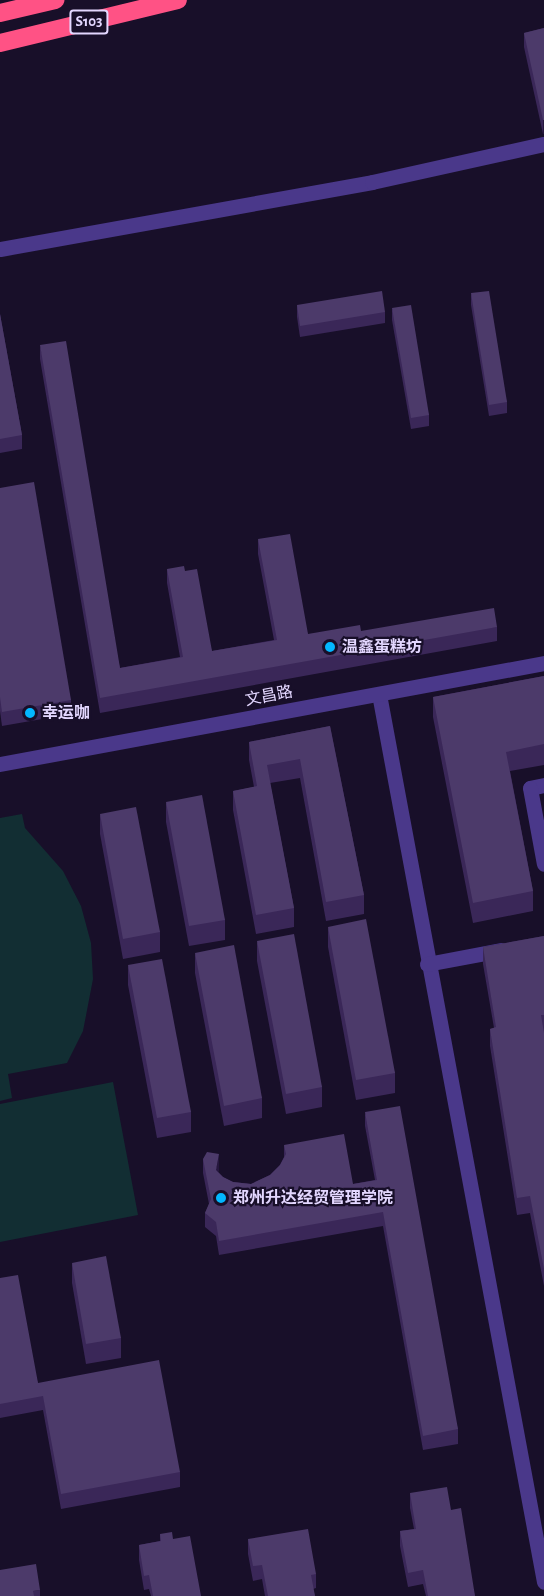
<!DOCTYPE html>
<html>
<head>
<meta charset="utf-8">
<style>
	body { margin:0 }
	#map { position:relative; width:544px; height:1596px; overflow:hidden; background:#180f29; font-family:"Alegreya Sans","Noto Sans SC",sans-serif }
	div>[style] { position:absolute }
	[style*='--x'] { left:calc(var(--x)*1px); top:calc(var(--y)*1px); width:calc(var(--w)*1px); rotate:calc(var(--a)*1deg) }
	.green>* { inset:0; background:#122e33 }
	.minor>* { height:15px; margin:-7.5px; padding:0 7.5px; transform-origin:7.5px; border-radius:7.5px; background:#4a388a }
	.highway>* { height:18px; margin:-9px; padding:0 9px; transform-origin:9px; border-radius:9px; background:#ff5285 }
	.wall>* { inset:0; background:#3a2758 }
	.shaded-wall>* { inset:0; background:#25163d }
	.building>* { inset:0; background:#4c3a6a }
	.dots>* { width:16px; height:16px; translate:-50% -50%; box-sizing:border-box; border:3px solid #180f29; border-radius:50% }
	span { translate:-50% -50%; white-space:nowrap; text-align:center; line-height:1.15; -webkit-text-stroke:4.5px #180f29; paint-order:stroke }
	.shield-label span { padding:2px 4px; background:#180f29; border:2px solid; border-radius:4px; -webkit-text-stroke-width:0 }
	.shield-label { font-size:15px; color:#e3d7ff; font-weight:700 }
	.poi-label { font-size:16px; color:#e3d7ff; font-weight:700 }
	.left { translate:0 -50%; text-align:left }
	.street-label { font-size:16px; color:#e3d7ff }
</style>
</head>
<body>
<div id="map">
	<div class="green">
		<i style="clip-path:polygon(22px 814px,25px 828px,63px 871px,81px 906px,91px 943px,93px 979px,83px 1031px,67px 1063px,8px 1074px,12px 1098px,0 1101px,0 818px)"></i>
		<i style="clip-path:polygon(113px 1082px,138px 1215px,0 1242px,0 1104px)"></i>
	</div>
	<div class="minor">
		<i style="--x:0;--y:249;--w:378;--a:-10.2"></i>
		<i style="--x:372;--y:182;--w:176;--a:-12.5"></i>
		<i style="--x:379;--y:694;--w:903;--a:79.47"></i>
		<i style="--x:0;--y:764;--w:553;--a:-10.52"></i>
		<i style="--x:544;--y:785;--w:14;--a:168"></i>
		<i style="--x:530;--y:788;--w:77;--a:79.6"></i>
		<i style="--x:427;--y:964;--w:75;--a:-10.7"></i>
	</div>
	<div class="highway">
		<i style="--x:0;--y:13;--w:57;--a:-13.3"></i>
		<i style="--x:0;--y:43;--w:183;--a:-13.6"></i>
	</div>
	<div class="wall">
		<i style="clip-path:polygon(544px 28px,544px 134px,543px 134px,524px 47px,524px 33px)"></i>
		<i style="clip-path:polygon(471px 293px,507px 402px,507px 413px,489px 416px,471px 305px)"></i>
		<i style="clip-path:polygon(297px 305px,385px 312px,385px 323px,300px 337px,297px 317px)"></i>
		<i style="clip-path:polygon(392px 308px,429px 415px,429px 426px,411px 429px,392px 320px)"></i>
		<i style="clip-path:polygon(0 314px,22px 435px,22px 449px,0 453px)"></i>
		<i style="clip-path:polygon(40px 345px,120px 668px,180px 657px,167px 583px,167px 569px,185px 571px,212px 651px,274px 640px,258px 554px,258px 539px,308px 634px,497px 627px,497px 641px,100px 713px,40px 359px)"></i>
		<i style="clip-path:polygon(0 488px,71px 700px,71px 714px,2px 726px,0 711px)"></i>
		<i style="clip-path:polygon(544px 676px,544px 765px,510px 771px,533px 891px,533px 911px,473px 923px,433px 717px,433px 697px)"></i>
		<i style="clip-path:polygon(330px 726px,364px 895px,364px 914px,326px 921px,300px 778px,270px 783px,294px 908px,294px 927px,256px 934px,233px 810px,233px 791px,254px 787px,249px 760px,249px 742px)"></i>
		<i style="clip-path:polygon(166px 802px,225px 920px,225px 940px,189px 946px,166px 822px)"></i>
		<i style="clip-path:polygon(100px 814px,160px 932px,160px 952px,123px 959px,100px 834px)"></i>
		<i style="clip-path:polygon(328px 927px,395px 1073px,395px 1093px,356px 1100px,328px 947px)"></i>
		<i style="clip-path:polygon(544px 936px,544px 1286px,530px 1213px,517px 1215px,490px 1046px,490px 1029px,494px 1028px,483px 964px,483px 947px)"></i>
		<i style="clip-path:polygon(257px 941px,322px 1087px,322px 1107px,286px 1114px,257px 961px)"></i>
		<i style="clip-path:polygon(195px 953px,262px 1098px,262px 1118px,224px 1126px,195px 973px)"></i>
		<i style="clip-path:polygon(128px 965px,191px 1112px,191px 1132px,157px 1138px,128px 985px)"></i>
		<i style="clip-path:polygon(365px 1112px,458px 1429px,458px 1444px,423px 1450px,383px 1226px,219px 1255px,216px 1236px,205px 1227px,205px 1213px,209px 1204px,203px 1173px,203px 1159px,219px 1169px,218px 1172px,223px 1177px,233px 1182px,251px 1184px,270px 1175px,280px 1165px,284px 1157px,284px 1145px,353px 1184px,375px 1180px,365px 1126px)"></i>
		<i style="clip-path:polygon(72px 1263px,121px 1338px,121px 1358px,86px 1364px,72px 1283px)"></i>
		<i style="clip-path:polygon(0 1278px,38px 1383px,180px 1472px,180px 1487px,61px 1509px,43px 1410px,0 1418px)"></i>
		<i style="clip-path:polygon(410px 1493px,451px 1510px,475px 1596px,426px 1596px,423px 1584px,408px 1587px,400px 1546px,400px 1531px,414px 1529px,410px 1508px)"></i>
		<i style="clip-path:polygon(160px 1534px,173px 1539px,201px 1596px,151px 1596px,149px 1589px,144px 1590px,139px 1560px,139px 1545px,160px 1541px)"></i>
		<i style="clip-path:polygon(248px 1539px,316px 1574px,316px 1588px,313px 1589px,315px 1596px,265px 1596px,262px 1579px,253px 1581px,248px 1554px)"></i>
		<i style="clip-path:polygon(40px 1590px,40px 1596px,0 1596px)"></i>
	</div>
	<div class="shaded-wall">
		<i style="clip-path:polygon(543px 120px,544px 120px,544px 134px,543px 134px)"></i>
		<i style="clip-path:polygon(219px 1154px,219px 1169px,216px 1184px,216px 1170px)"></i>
	</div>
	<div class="building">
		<i style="clip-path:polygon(544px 28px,544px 120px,543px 120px,524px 33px)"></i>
		<i style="clip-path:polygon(382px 291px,385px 312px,300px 326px,297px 305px)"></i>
		<i style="clip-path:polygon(489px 291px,507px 402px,489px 405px,471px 293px)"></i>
		<i style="clip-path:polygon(411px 305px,429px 415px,411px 418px,392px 308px)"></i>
		<i style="clip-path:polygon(0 314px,22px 435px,0 439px)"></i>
		<i style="clip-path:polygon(66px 341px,120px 668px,183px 657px,167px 569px,184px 566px,185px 571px,197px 569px,212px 651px,277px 640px,258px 539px,290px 534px,308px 634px,360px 625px,361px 631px,494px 608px,497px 627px,100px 698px,40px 345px)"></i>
		<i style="clip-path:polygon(34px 482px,71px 700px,2px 712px,0 697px,0 488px)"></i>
		<i style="clip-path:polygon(544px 676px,544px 744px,506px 752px,533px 891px,473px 903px,433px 697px)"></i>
		<i style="clip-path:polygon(330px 726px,364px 895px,326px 902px,300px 759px,267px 765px,294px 908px,256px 915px,233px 791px,257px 786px,249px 742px)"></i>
		<i style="clip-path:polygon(202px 795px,225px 920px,189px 926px,166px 802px)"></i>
		<i style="clip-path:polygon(136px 807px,160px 932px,123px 939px,100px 814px)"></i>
		<i style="clip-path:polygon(366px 919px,395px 1073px,356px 1080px,328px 927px)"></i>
		<i style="clip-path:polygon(294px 934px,322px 1087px,286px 1094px,257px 941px)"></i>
		<i style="clip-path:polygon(544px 936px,544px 1015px,541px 1015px,544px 1033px,544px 1269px,530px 1196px,517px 1198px,490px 1029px,496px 1027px,483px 947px)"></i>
		<i style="clip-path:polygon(234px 945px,262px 1098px,224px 1106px,195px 953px)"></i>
		<i style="clip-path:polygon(162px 959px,191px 1112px,157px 1118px,128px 965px)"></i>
		<i style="clip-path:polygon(400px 1106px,458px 1429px,423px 1436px,383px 1212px,219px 1241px,216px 1222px,205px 1213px,211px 1199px,203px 1159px,207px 1152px,219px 1154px,216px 1170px,223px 1177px,233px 1182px,251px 1184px,270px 1175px,280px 1165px,286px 1154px,284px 1145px,344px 1134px,353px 1184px,377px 1180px,365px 1112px)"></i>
		<i style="clip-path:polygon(106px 1256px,121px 1338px,86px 1344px,72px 1263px)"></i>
		<i style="clip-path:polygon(18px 1275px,38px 1383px,159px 1360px,180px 1472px,61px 1494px,43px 1396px,0 1404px,0 1278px)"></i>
		<i style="clip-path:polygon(447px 1487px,451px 1510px,461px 1508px,475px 1596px,428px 1596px,423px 1570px,408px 1573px,400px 1531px,416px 1529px,410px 1493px)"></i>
		<i style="clip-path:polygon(308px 1529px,316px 1574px,311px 1575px,315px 1596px,268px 1596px,262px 1565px,253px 1566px,248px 1539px)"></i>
		<i style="clip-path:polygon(172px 1532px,173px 1539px,190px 1536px,201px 1596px,153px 1596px,149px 1575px,144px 1576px,139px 1545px,161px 1541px,160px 1534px)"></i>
		<i style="clip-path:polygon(36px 1564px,40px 1590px,33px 1591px,34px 1596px,0 1596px,0 1570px)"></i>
	</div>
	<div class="dots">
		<i style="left:330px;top:647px;background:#03b7ff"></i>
		<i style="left:30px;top:713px;background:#03b7ff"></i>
		<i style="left:221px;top:1198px;background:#03b7ff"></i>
	</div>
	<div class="shield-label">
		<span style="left:89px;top:22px">S103</span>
	</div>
	<div class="poi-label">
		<span class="left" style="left:342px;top:647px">温鑫蛋糕坊</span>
		<span class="left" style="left:42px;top:713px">幸运咖</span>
		<span class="left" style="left:233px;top:1198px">郑州升达经贸管理学院</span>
	</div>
	<div class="street-label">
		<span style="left:269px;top:696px;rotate:-11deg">文昌路</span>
	</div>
</div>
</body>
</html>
